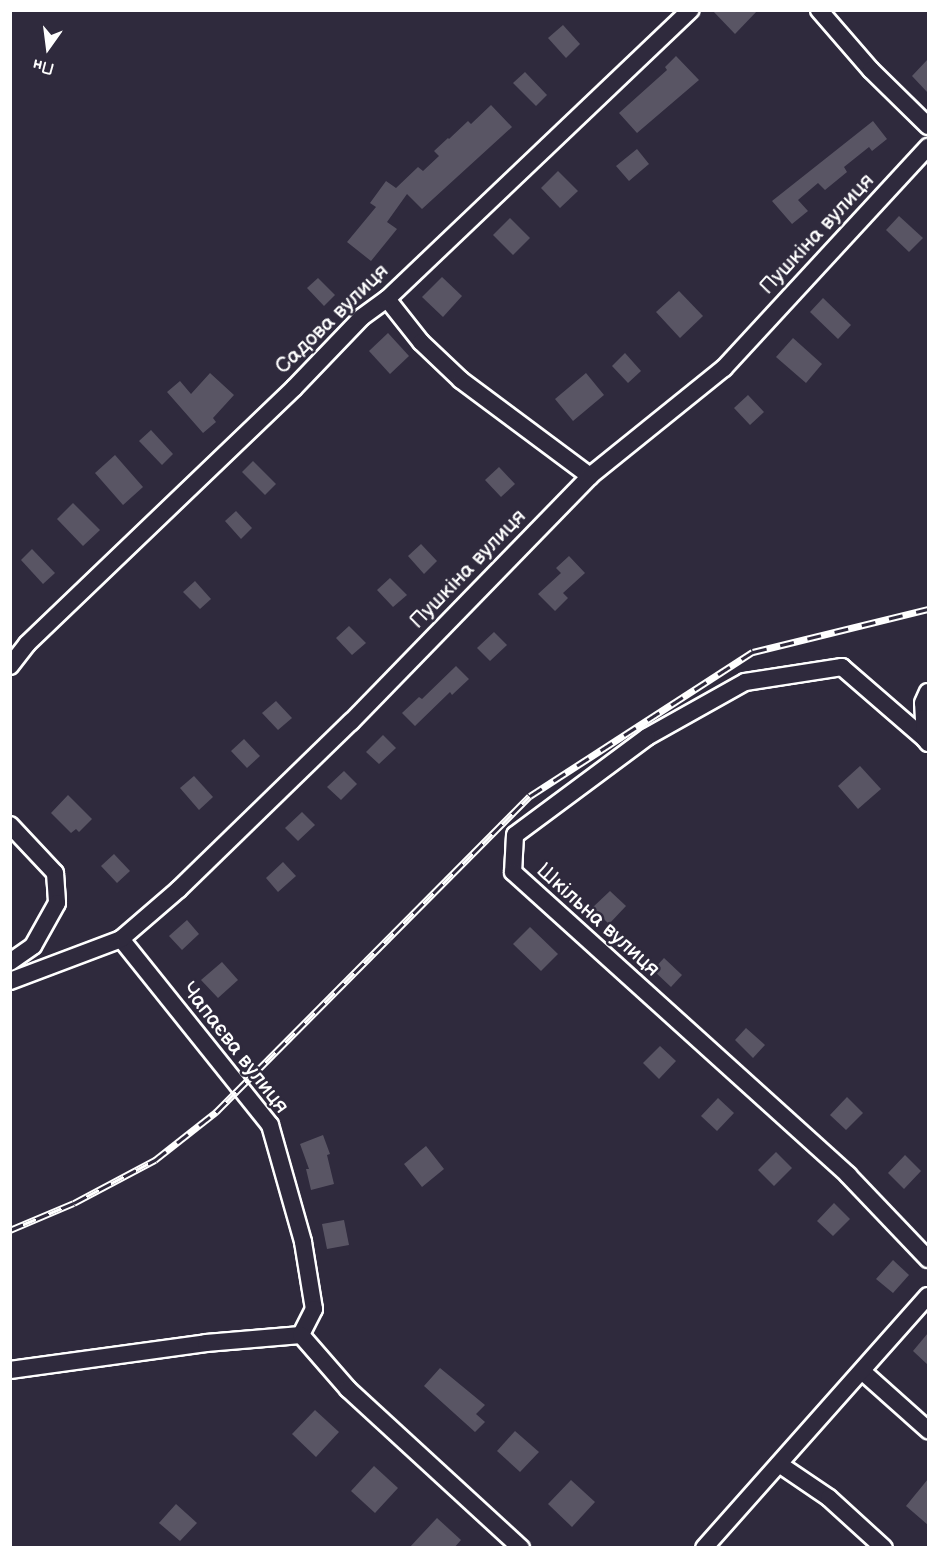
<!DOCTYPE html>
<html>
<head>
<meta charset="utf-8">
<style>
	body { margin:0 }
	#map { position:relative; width:939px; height:1558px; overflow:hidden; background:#2f2a3d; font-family:"Balsamiq Sans",sans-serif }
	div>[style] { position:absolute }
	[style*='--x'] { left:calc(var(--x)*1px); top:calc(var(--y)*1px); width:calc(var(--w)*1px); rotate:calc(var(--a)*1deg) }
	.building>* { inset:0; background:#595564 }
	.roads { filter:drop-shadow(2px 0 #fff) drop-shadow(-2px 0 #fff) drop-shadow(0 2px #fff) drop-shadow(0 -2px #fff) }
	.street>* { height:16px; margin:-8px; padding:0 8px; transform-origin:8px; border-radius:8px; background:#2f2a3d }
	.rail>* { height:7px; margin-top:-3.5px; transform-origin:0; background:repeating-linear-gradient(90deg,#2f2a3d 0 14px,#fff 0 28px); box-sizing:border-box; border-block:2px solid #fff }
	span { translate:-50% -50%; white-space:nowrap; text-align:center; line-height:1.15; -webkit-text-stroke:5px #2f2a3d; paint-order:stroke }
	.street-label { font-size:21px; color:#fff }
	.frame { position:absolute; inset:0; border:12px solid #fff; pointer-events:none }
	.north { position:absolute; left:18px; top:18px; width:60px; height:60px; -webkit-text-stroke:4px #2f2a3d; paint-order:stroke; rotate:194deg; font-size:16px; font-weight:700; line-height:24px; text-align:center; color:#fff }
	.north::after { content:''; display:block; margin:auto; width:21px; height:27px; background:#fff; clip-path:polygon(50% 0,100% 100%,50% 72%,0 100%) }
</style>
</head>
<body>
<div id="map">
	<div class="building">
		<i style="clip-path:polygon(712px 10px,758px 10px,735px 34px)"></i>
		<i style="clip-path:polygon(563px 25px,580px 44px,566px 58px,548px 38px)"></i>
		<i style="clip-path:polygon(676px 56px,699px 80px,637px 133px,619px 113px,667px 70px,665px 67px)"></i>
		<i style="clip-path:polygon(928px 59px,928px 93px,912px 76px)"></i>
		<i style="clip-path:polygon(525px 72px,547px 95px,536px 106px,513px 83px)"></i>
		<i style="clip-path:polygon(491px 105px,512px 127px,422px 209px,407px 194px,387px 222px,397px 229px,371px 261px,347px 242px,376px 207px,370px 203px,386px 181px,396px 188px,418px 167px,423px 171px,439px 156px,434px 151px,448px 138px,449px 139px,468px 121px,471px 124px)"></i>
		<i style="clip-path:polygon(873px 121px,887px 139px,872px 151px,869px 147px,844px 167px,847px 172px,825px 190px,818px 183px,798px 200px,808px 211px,792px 224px,772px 201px)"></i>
		<i style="clip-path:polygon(637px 149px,649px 164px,629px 181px,616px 166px)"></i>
		<i style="clip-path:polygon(558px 171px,578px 191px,560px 208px,541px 188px)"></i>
		<i style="clip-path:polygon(899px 216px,923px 238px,909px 252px,886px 230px)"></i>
		<i style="clip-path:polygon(510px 218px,530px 238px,513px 255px,493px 235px)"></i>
		<i style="clip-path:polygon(442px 277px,462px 296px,443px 317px,422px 297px)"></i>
		<i style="clip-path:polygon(318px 278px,335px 295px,324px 306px,307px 288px)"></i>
		<i style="clip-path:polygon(679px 291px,703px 316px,680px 338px,656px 312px)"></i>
		<i style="clip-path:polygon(823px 298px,851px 325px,838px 339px,810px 312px)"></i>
		<i style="clip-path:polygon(388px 333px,409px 356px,390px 374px,369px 351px)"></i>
		<i style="clip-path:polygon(793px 338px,822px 364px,806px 383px,776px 357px)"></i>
		<i style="clip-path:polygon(625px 353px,641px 371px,628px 383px,612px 366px)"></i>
		<i style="clip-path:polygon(210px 373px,234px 395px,213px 418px,216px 422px,203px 433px,167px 392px,180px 381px,191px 394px)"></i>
		<i style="clip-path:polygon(586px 373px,604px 395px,573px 421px,555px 399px)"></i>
		<i style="clip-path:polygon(748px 395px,764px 412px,750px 425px,734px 408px)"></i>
		<i style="clip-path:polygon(151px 430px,173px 454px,162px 465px,139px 441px)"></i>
		<i style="clip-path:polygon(115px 455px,143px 487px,123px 505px,95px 473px)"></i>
		<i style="clip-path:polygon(253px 461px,276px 484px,265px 495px,242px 472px)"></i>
		<i style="clip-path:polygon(499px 467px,515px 484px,501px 497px,485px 480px)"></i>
		<i style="clip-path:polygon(73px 503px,100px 530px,83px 546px,57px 519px)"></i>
		<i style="clip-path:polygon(236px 511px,252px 528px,241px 539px,225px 521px)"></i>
		<i style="clip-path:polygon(421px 544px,437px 561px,424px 574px,408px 556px)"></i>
		<i style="clip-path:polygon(32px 549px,55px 573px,43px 584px,21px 560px)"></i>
		<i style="clip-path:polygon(569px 556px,585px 573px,563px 593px,568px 598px,555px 611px,538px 594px,561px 573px,556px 568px)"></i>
		<i style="clip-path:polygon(390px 578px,407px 595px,393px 607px,377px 590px)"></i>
		<i style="clip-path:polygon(195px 581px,211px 599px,200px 609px,183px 592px)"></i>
		<i style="clip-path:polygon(349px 626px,366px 643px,352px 655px,336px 638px)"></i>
		<i style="clip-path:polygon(494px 632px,507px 645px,490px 661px,477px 648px)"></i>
		<i style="clip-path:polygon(456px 666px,469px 679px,452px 695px,450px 692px,415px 726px,402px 713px,419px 697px,422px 699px)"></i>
		<i style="clip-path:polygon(276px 701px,292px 718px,278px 730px,262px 713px)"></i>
		<i style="clip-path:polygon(383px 735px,396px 748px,379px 764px,366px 752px)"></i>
		<i style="clip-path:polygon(244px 739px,260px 756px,247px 768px,231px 751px)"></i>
		<i style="clip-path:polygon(860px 766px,881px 789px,858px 809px,838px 786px)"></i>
		<i style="clip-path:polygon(344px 771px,357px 784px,341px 800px,327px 787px)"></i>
		<i style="clip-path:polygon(194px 776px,213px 797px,199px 810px,180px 788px)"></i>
		<i style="clip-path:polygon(68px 795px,92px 819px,79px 832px,76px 829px,71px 833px,51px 813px)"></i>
		<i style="clip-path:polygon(302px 812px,315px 825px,298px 841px,285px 828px)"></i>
		<i style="clip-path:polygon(114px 854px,130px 871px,117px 883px,101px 866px)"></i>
		<i style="clip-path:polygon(283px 862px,296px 876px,278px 892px,266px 878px)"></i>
		<i style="clip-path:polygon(610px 891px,626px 906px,609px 924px,592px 908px)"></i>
		<i style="clip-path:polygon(187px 920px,199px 934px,182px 950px,169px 936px)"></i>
		<i style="clip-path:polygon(530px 927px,558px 954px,541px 971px,513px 944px)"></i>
		<i style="clip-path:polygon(664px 958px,682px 975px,671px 987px,653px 970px)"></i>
		<i style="clip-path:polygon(222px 962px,238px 980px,218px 998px,201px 980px)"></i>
		<i style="clip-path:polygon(746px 1028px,765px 1045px,753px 1058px,735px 1040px)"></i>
		<i style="clip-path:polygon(660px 1046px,676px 1061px,659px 1079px,643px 1063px)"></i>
		<i style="clip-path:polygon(847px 1097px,863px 1113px,846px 1130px,830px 1115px)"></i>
		<i style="clip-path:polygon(718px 1098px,734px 1113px,717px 1131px,701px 1116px)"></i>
		<i style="clip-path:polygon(323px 1135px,330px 1154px,327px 1155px,334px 1184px,311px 1190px,306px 1169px,309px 1169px,300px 1144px)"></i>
		<i style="clip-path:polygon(426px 1146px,444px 1169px,422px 1187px,404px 1164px)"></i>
		<i style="clip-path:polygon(776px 1152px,792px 1168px,774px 1186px,758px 1170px)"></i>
		<i style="clip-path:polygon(905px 1155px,921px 1171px,904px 1189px,888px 1173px)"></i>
		<i style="clip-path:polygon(834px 1203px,850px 1219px,833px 1236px,817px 1221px)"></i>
		<i style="clip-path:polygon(344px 1220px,349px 1245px,327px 1249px,322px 1224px)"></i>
		<i style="clip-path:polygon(893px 1260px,909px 1275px,893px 1293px,876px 1279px)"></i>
		<i style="clip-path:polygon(928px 1333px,928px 1365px,913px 1351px)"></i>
		<i style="clip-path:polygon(440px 1368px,485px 1405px,476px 1414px,485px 1422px,475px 1432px,424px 1386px)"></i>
		<i style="clip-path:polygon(315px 1410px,339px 1432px,316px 1457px,292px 1434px)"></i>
		<i style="clip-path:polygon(515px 1431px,539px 1452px,520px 1472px,497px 1451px)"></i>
		<i style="clip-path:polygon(374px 1466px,398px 1488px,375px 1513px,351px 1491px)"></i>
		<i style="clip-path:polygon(928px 1479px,928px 1525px,906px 1506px)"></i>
		<i style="clip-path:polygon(571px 1480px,595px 1502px,572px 1527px,548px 1504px)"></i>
		<i style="clip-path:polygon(176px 1504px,197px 1523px,180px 1541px,159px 1523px)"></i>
		<i style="clip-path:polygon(437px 1518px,461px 1540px,454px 1548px,409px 1548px)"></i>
	</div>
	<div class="roads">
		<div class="street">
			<i style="--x:819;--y:10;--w:79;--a:49.1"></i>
			<i style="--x:871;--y:70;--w:80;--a:44.5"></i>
			<i style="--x:387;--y:299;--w:55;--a:51.7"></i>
			<i style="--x:421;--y:342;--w:55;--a:43.5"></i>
			<i style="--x:461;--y:380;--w:161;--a:36.7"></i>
			<i style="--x:10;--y:666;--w:28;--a:-52"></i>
			<i style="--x:27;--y:644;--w:370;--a:-43.8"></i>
			<i style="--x:294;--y:388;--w:98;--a:-46.2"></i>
			<i style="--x:362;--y:317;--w:31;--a:-36"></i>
			<i style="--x:387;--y:299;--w:419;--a:-43.6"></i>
			<i style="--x:925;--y:739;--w:110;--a:-139.1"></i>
			<i style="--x:842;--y:667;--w:98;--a:171.2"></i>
			<i style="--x:745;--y:682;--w:112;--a:150.7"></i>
			<i style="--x:647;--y:737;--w:164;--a:143.4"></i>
			<i style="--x:515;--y:835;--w:37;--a:93"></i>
			<i style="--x:513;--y:872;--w:452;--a:42.1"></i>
			<i style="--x:848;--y:1175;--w:116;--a:46.4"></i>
			<i style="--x:928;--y:743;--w:5;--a:-127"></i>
			<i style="--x:925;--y:739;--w:36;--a:-93"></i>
			<i style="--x:923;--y:703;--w:12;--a:-66"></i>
			<i style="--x:10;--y:825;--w:66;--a:46.8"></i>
			<i style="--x:55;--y:873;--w:30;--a:86"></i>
			<i style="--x:57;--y:903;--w:49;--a:119.2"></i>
			<i style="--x:33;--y:946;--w:28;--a:145"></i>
			<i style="--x:121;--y:939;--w:238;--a:51.3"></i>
			<i style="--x:270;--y:1125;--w:122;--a:74.2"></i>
			<i style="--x:303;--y:1242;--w:68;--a:80.7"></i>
			<i style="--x:314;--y:1309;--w:29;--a:117"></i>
			<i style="--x:10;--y:981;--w:119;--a:-20.7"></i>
			<i style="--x:121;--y:939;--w:77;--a:-40.8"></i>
			<i style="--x:179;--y:889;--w:240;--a:-44.2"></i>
			<i style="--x:351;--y:722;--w:343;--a:-45.8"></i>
			<i style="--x:590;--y:476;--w:172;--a:-38.9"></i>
			<i style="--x:724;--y:368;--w:301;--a:-47.3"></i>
			<i style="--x:10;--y:1370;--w:198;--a:-7.8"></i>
			<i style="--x:206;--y:1343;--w:95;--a:-4.8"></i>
			<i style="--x:301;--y:1335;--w:72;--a:49"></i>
			<i style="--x:348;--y:1389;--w:235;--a:42.6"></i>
			<i style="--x:862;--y:1371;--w:89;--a:41.8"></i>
			<i style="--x:779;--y:1464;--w:60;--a:34.2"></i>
			<i style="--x:829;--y:1498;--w:74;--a:42.3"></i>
			<i style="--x:704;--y:1548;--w:337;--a:-48.4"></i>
		</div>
	</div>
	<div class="rail">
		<i style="--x:10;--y:1230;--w:69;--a:-22.9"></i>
		<i style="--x:74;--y:1203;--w:92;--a:-28"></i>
		<i style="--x:155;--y:1160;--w:78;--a:-38.2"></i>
		<i style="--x:216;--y:1112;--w:445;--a:-45.2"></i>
		<i style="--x:530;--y:796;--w:265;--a:-32.9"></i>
		<i style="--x:753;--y:652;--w:180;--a:-13.8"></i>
	</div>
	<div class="street-label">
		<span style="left:817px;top:234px;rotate:-47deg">Пушкіна вулиця</span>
		<span style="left:332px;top:319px;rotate:-44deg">Садова вулиця</span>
		<span style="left:468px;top:569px;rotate:-46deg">Пушкіна вулиця</span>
		<span style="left:598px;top:920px;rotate:42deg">Шкільна вулиця</span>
		<span style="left:235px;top:1048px;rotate:52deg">Чапаєва вулиця</span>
	</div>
	<div class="frame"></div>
	<div class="north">Пн</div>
</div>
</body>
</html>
